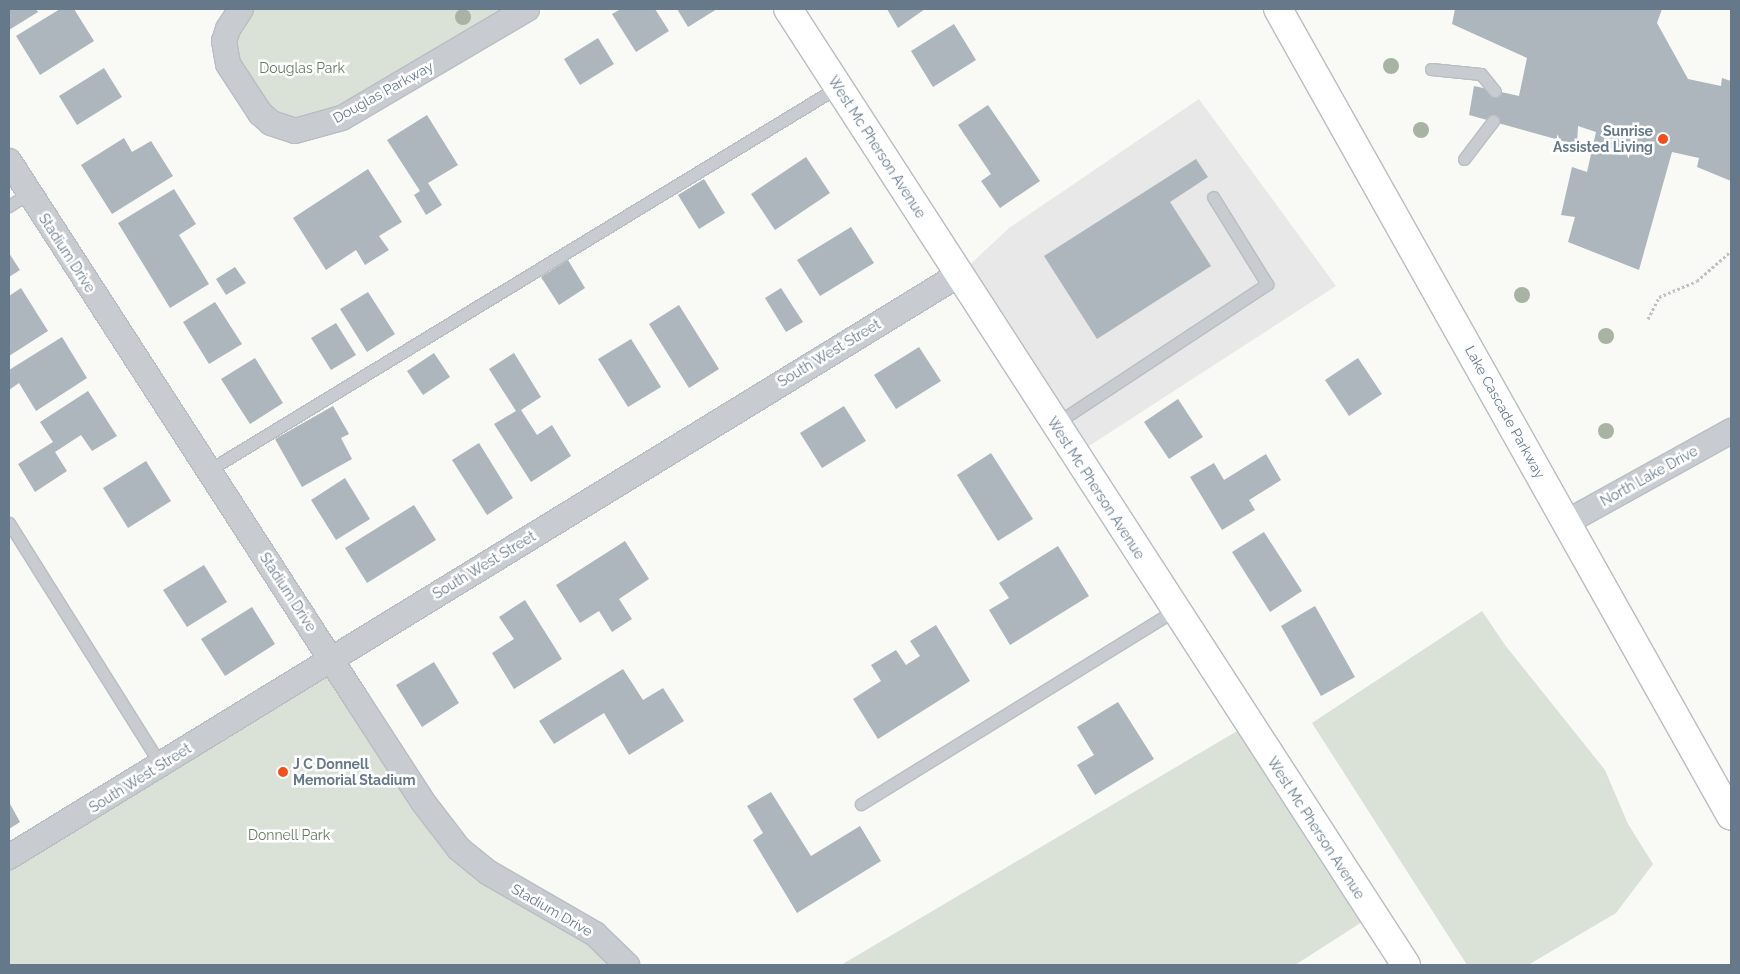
<!DOCTYPE html>
<html>
<head>
<meta charset="utf-8">
<style>
	body { margin:0 }
	#map { position:relative; width:1740px; height:974px; overflow:hidden; background:#f9f9f6; font-family:Raleway,sans-serif }
	div>[style] { position:absolute }
	[style*='--x'] { left:calc(var(--x)*1px); top:calc(var(--y)*1px); width:calc(var(--w)*1px); rotate:calc(var(--a)*1deg) }
	.built>* { inset:0; background:#e7e8e7 }
	.green>* { inset:0; background:#dae1d7 }
	.building>* { inset:0; background:#acb6bc }
	.path>* { height:3px; margin-top:-1.5px; transform-origin:0; background:repeating-linear-gradient(90deg,#bfc2c4 0 2.5px,transparent 0 5px) }
	.roads { filter:drop-shadow(1px 0 #b8bec3) drop-shadow(-1px 0 #b8bec3) drop-shadow(0 1px #b8bec3) drop-shadow(0 -1px #b8bec3) }
	.lane>* { height:11px; margin:-5.5px; padding:0 5.5px; transform-origin:5.5px; border-radius:5.5px; background:#c8ccd0 }
	.street>* { height:24px; margin:-12px; padding:0 12px; transform-origin:12px; border-radius:12px; background:#c8ccd0 }
	.secondary>* { height:28px; margin:-14px; padding:0 14px; transform-origin:14px; border-radius:14px; background:#fff }
	.trees>* { width:16px; height:16px; margin:-8px; border-radius:50%; background:#a8b3a4 }
	.dots>* { width:14px; height:14px; translate:-50% -50%; box-sizing:border-box; border:2px solid #fff; border-radius:50% }
	span { translate:-50% -50%; white-space:nowrap; text-align:center; line-height:1.15; -webkit-text-stroke:5px #fff; paint-order:stroke }
	.park-label { font-size:14px; color:#667a61 }
	.street-label { font-size:14px; color:#65798a }
	.poi-label { font-size:14px; color:#65798a; font-weight:700 }
	.right { translate:-100% -50%; text-align:right }
	.left { translate:0 -50%; text-align:left }
	.frame { position:absolute; inset:0; border:10px solid #65798a; pointer-events:none }
</style>
</head>
<body>
<div id="map">
	<div class="built">
		<i style="clip-path:polygon(1199px 99px,1336px 286px,1075px 455px,960px 274px,1009px 228px)"></i>
	</div>
	<div class="green">
		<i style="clip-path:polygon(241px 9px,527px 9px,295px 131px,247px 96px,228px 29px)"></i>
		<i style="clip-path:polygon(1482px 611px,1505px 645px,1605px 770px,1628px 824px,1653px 864px,1616px 913px,1528px 965px,1467px 965px,1312px 723px)"></i>
		<i style="clip-path:polygon(331px 658px,459px 849px,627px 965px,9px 965px,9px 855px)"></i>
		<i style="clip-path:polygon(1249px 724px,1373px 915px,1295px 965px,841px 965px)"></i>
	</div>
	<div class="building">
		<i style="clip-path:polygon(9px 9px,36px 9px,38px 12px,9px 30px)"></i>
		<i style="clip-path:polygon(60px 9px,74px 9px,94px 41px,40px 75px,16px 36px)"></i>
		<i style="clip-path:polygon(621px 9px,655px 9px,669px 31px,636px 52px,612px 14px)"></i>
		<i style="clip-path:polygon(677px 9px,717px 9px,688px 27px)"></i>
		<i style="clip-path:polygon(887px 9px,925px 9px,898px 28px)"></i>
		<i style="clip-path:polygon(1455px 9px,1662px 9px,1657px 23px,1688px 79px,1721px 86px,1722px 78px,1731px 81px,1731px 181px,1697px 167px,1699px 158px,1672px 152px,1639px 270px,1568px 242px,1575px 217px,1561px 215px,1572px 167px,1587px 172px,1596px 132px,1578px 126px,1577px 145px,1469px 115px,1474px 86px,1519px 96px,1527px 58px,1452px 24px)"></i>
		<i style="clip-path:polygon(954px 24px,976px 60px,933px 87px,911px 51px)"></i>
		<i style="clip-path:polygon(598px 38px,614px 64px,580px 85px,564px 59px)"></i>
		<i style="clip-path:polygon(104px 68px,122px 97px,77px 125px,59px 96px)"></i>
		<i style="clip-path:polygon(988px 105px,1040px 181px,1000px 208px,981px 181px,991px 174px,958px 125px)"></i>
		<i style="clip-path:polygon(427px 115px,458px 165px,428px 183px,442px 205px,426px 215px,414px 195px,420px 191px,387px 140px)"></i>
		<i style="clip-path:polygon(124px 138px,132px 152px,151px 141px,173px 176px,112px 214px,81px 165px)"></i>
		<i style="clip-path:polygon(806px 157px,830px 193px,775px 230px,751px 194px)"></i>
		<i style="clip-path:polygon(1196px 159px,1208px 177px,1170px 202px,1211px 266px,1097px 339px,1044px 256px)"></i>
		<i style="clip-path:polygon(368px 169px,402px 222px,379px 236px,389px 250px,365px 265px,356px 250px,326px 270px,293px 218px)"></i>
		<i style="clip-path:polygon(704px 179px,725px 213px,699px 229px,678px 195px)"></i>
		<i style="clip-path:polygon(174px 189px,196px 224px,179px 235px,209px 284px,170px 308px,118px 223px)"></i>
		<i style="clip-path:polygon(851px 227px,874px 263px,820px 296px,797px 260px)"></i>
		<i style="clip-path:polygon(9px 253px,20px 270px,9px 277px)"></i>
		<i style="clip-path:polygon(568px 260px,585px 288px,559px 305px,541px 277px)"></i>
		<i style="clip-path:polygon(235px 267px,246px 283px,226px 295px,216px 279px)"></i>
		<i style="clip-path:polygon(21px 288px,48px 331px,9px 356px,9px 296px)"></i>
		<i style="clip-path:polygon(781px 288px,803px 322px,786px 332px,765px 298px)"></i>
		<i style="clip-path:polygon(368px 292px,395px 334px,367px 352px,340px 309px)"></i>
		<i style="clip-path:polygon(215px 302px,242px 344px,209px 364px,183px 322px)"></i>
		<i style="clip-path:polygon(679px 305px,719px 369px,689px 388px,649px 324px)"></i>
		<i style="clip-path:polygon(336px 323px,356px 355px,331px 370px,311px 338px)"></i>
		<i style="clip-path:polygon(62px 337px,87px 378px,36px 411px,19px 383px,9px 390px,9px 370px)"></i>
		<i style="clip-path:polygon(631px 339px,661px 387px,628px 407px,598px 359px)"></i>
		<i style="clip-path:polygon(919px 347px,941px 381px,896px 409px,874px 375px)"></i>
		<i style="clip-path:polygon(434px 353px,450px 377px,423px 395px,407px 371px)"></i>
		<i style="clip-path:polygon(514px 353px,541px 397px,521px 410px,537px 435px,552px 425px,571px 456px,531px 482px,494px 424px,516px 411px,489px 369px)"></i>
		<i style="clip-path:polygon(255px 358px,283px 403px,250px 424px,221px 379px)"></i>
		<i style="clip-path:polygon(1358px 358px,1382px 394px,1349px 416px,1325px 380px)"></i>
		<i style="clip-path:polygon(88px 391px,117px 436px,92px 451px,81px 435px,55px 452px,67px 471px,35px 492px,18px 464px,53px 442px,40px 422px)"></i>
		<i style="clip-path:polygon(1178px 399px,1203px 437px,1169px 459px,1144px 422px)"></i>
		<i style="clip-path:polygon(333px 406px,349px 434px,341px 438px,352px 459px,302px 487px,275px 439px)"></i>
		<i style="clip-path:polygon(844px 406px,866px 441px,822px 468px,800px 433px)"></i>
		<i style="clip-path:polygon(479px 443px,513px 498px,487px 515px,452px 460px)"></i>
		<i style="clip-path:polygon(991px 453px,1033px 519px,998px 541px,957px 475px)"></i>
		<i style="clip-path:polygon(1266px 454px,1281px 480px,1249px 500px,1255px 510px,1222px 530px,1190px 477px,1214px 463px,1224px 480px)"></i>
		<i style="clip-path:polygon(146px 461px,171px 501px,128px 528px,103px 488px)"></i>
		<i style="clip-path:polygon(345px 478px,370px 519px,336px 540px,311px 500px)"></i>
		<i style="clip-path:polygon(414px 505px,436px 540px,367px 583px,345px 548px)"></i>
		<i style="clip-path:polygon(1264px 532px,1302px 591px,1270px 612px,1232px 552px)"></i>
		<i style="clip-path:polygon(625px 541px,649px 579px,619px 599px,632px 619px,612px 632px,599px 611px,580px 623px,556px 585px)"></i>
		<i style="clip-path:polygon(1058px 546px,1089px 596px,1010px 645px,989px 610px,1009px 598px,999px 583px)"></i>
		<i style="clip-path:polygon(204px 565px,227px 602px,187px 627px,163px 590px)"></i>
		<i style="clip-path:polygon(525px 600px,562px 659px,514px 689px,492px 653px,514px 639px,499px 617px)"></i>
		<i style="clip-path:polygon(1315px 606px,1355px 677px,1321px 696px,1281px 626px)"></i>
		<i style="clip-path:polygon(252px 607px,275px 644px,225px 676px,201px 639px)"></i>
		<i style="clip-path:polygon(936px 625px,970px 681px,878px 739px,853px 699px,881px 681px,871px 665px,896px 650px,906px 665px,920px 656px,910px 641px)"></i>
		<i style="clip-path:polygon(434px 662px,459px 703px,422px 727px,396px 685px)"></i>
		<i style="clip-path:polygon(623px 669px,643px 700px,663px 688px,684px 721px,629px 755px,604px 713px,554px 744px,539px 721px)"></i>
		<i style="clip-path:polygon(1118px 702px,1154px 759px,1095px 795px,1077px 765px,1094px 755px,1077px 727px)"></i>
		<i style="clip-path:polygon(771px 792px,811px 856px,860px 826px,881px 861px,797px 913px,753px 840px,763px 833px,747px 806px)"></i>
		<i style="clip-path:polygon(9px 802px,20px 822px,9px 829px)"></i>
	</div>
	<div class="path">
		<i style="--x:1648;--y:319;--w:25;--a:-63"></i>
		<i style="--x:1659;--y:297;--w:41;--a:-22.8"></i>
		<i style="--x:1697;--y:281;--w:45;--a:-41.4"></i>
	</div>
	<div class="roads">
		<div class="lane">
			<i style="--x:1431;--y:69;--w:50;--a:5.7"></i>
			<i style="--x:1481;--y:74;--w:22;--a:51"></i>
			<i style="--x:1464;--y:159;--w:48;--a:-52.7"></i>
			<i style="--x:9;--y:206;--w:24;--a:-33"></i>
			<i style="--x:1055;--y:424;--w:254;--a:-33.4"></i>
			<i style="--x:1267;--y:284;--w:102;--a:-121.8"></i>
			<i style="--x:209;--y:470;--w:736;--a:-31.34"></i>
			<i style="--x:9;--y:523;--w:286;--a:57.9"></i>
			<i style="--x:861;--y:804;--w:369;--a:-31.7"></i>
		</div>
		<div class="street">
			<i style="--x:241;--y:9;--w:24;--a:123"></i>
			<i style="--x:228;--y:29;--w:13;--a:108"></i>
			<i style="--x:224;--y:41;--w:23;--a:80"></i>
			<i style="--x:228;--y:64;--w:59;--a:56.9"></i>
			<i style="--x:260;--y:113;--w:15;--a:42"></i>
			<i style="--x:271;--y:123;--w:25;--a:18"></i>
			<i style="--x:295;--y:131;--w:49;--a:-15.5"></i>
			<i style="--x:342;--y:118;--w:215;--a:-30.5"></i>
			<i style="--x:9;--y:161;--w:642;--a:57.15"></i>
			<i style="--x:357;--y:700;--w:121;--a:57.1"></i>
			<i style="--x:423;--y:802;--w:59;--a:52.5"></i>
			<i style="--x:459;--y:849;--w:38;--a:39"></i>
			<i style="--x:489;--y:873;--w:122;--a:29.9"></i>
			<i style="--x:595;--y:934;--w:45;--a:44.1"></i>
			<i style="--x:1567;--y:522;--w:188;--a:-29"></i>
			<i style="--x:9;--y:857;--w:1115;--a:-31.51"></i>
		</div>
		<div class="secondary">
			<i style="--x:788;--y:9;--w:1138;--a:57.12"></i>
			<i style="--x:1278;--y:9;--w:925;--a:60.69"></i>
		</div>
	</div>
	<div class="trees">
		<i style="left:463px;top:17px"></i>
		<i style="left:1391px;top:66px"></i>
		<i style="left:1421px;top:130px"></i>
		<i style="left:1522px;top:295px"></i>
		<i style="left:1606px;top:336px"></i>
		<i style="left:1606px;top:431px"></i>
	</div>
	<div class="dots">
		<i style="left:1663px;top:139px;background:#f44e1b"></i>
		<i style="left:283px;top:772px;background:#f44e1b"></i>
	</div>
	<div class="park-label">
		<span style="left:302px;top:68px">Douglas Park</span>
		<span style="left:289px;top:835px">Donnell Park</span>
	</div>
	<div class="street-label">
		<span style="left:383px;top:92px;rotate:-29deg">Douglas Parkway</span>
		<span style="left:877px;top:147px;rotate:57deg">West Mc Pherson Avenue</span>
		<span style="left:67px;top:253px;rotate:57deg">Stadium Drive</span>
		<span style="left:829px;top:353px;rotate:-31deg">South West Street</span>
		<span style="left:1505px;top:412px;rotate:61deg">Lake Cascade Parkway</span>
		<span style="left:1649px;top:476px;rotate:-29deg">North Lake Drive</span>
		<span style="left:1096px;top:488px;rotate:57deg">West Mc Pherson Avenue</span>
		<span style="left:484px;top:565px;rotate:-31deg">South West Street</span>
		<span style="left:288px;top:592px;rotate:57deg">Stadium Drive</span>
		<span style="left:140px;top:778px;rotate:-32deg">South West Street</span>
		<span style="left:1316px;top:828px;rotate:57deg">West Mc Pherson Avenue</span>
		<span style="left:552px;top:910px;rotate:30deg">Stadium Drive</span>
	</div>
	<div class="poi-label">
		<span class="right" style="left:1653px;top:139px">Sunrise<br>Assisted Living</span>
		<span class="left" style="left:293px;top:772px">J C Donnell<br>Memorial Stadium</span>
	</div>
	<div class="frame"></div>
</div>
</body>
</html>
